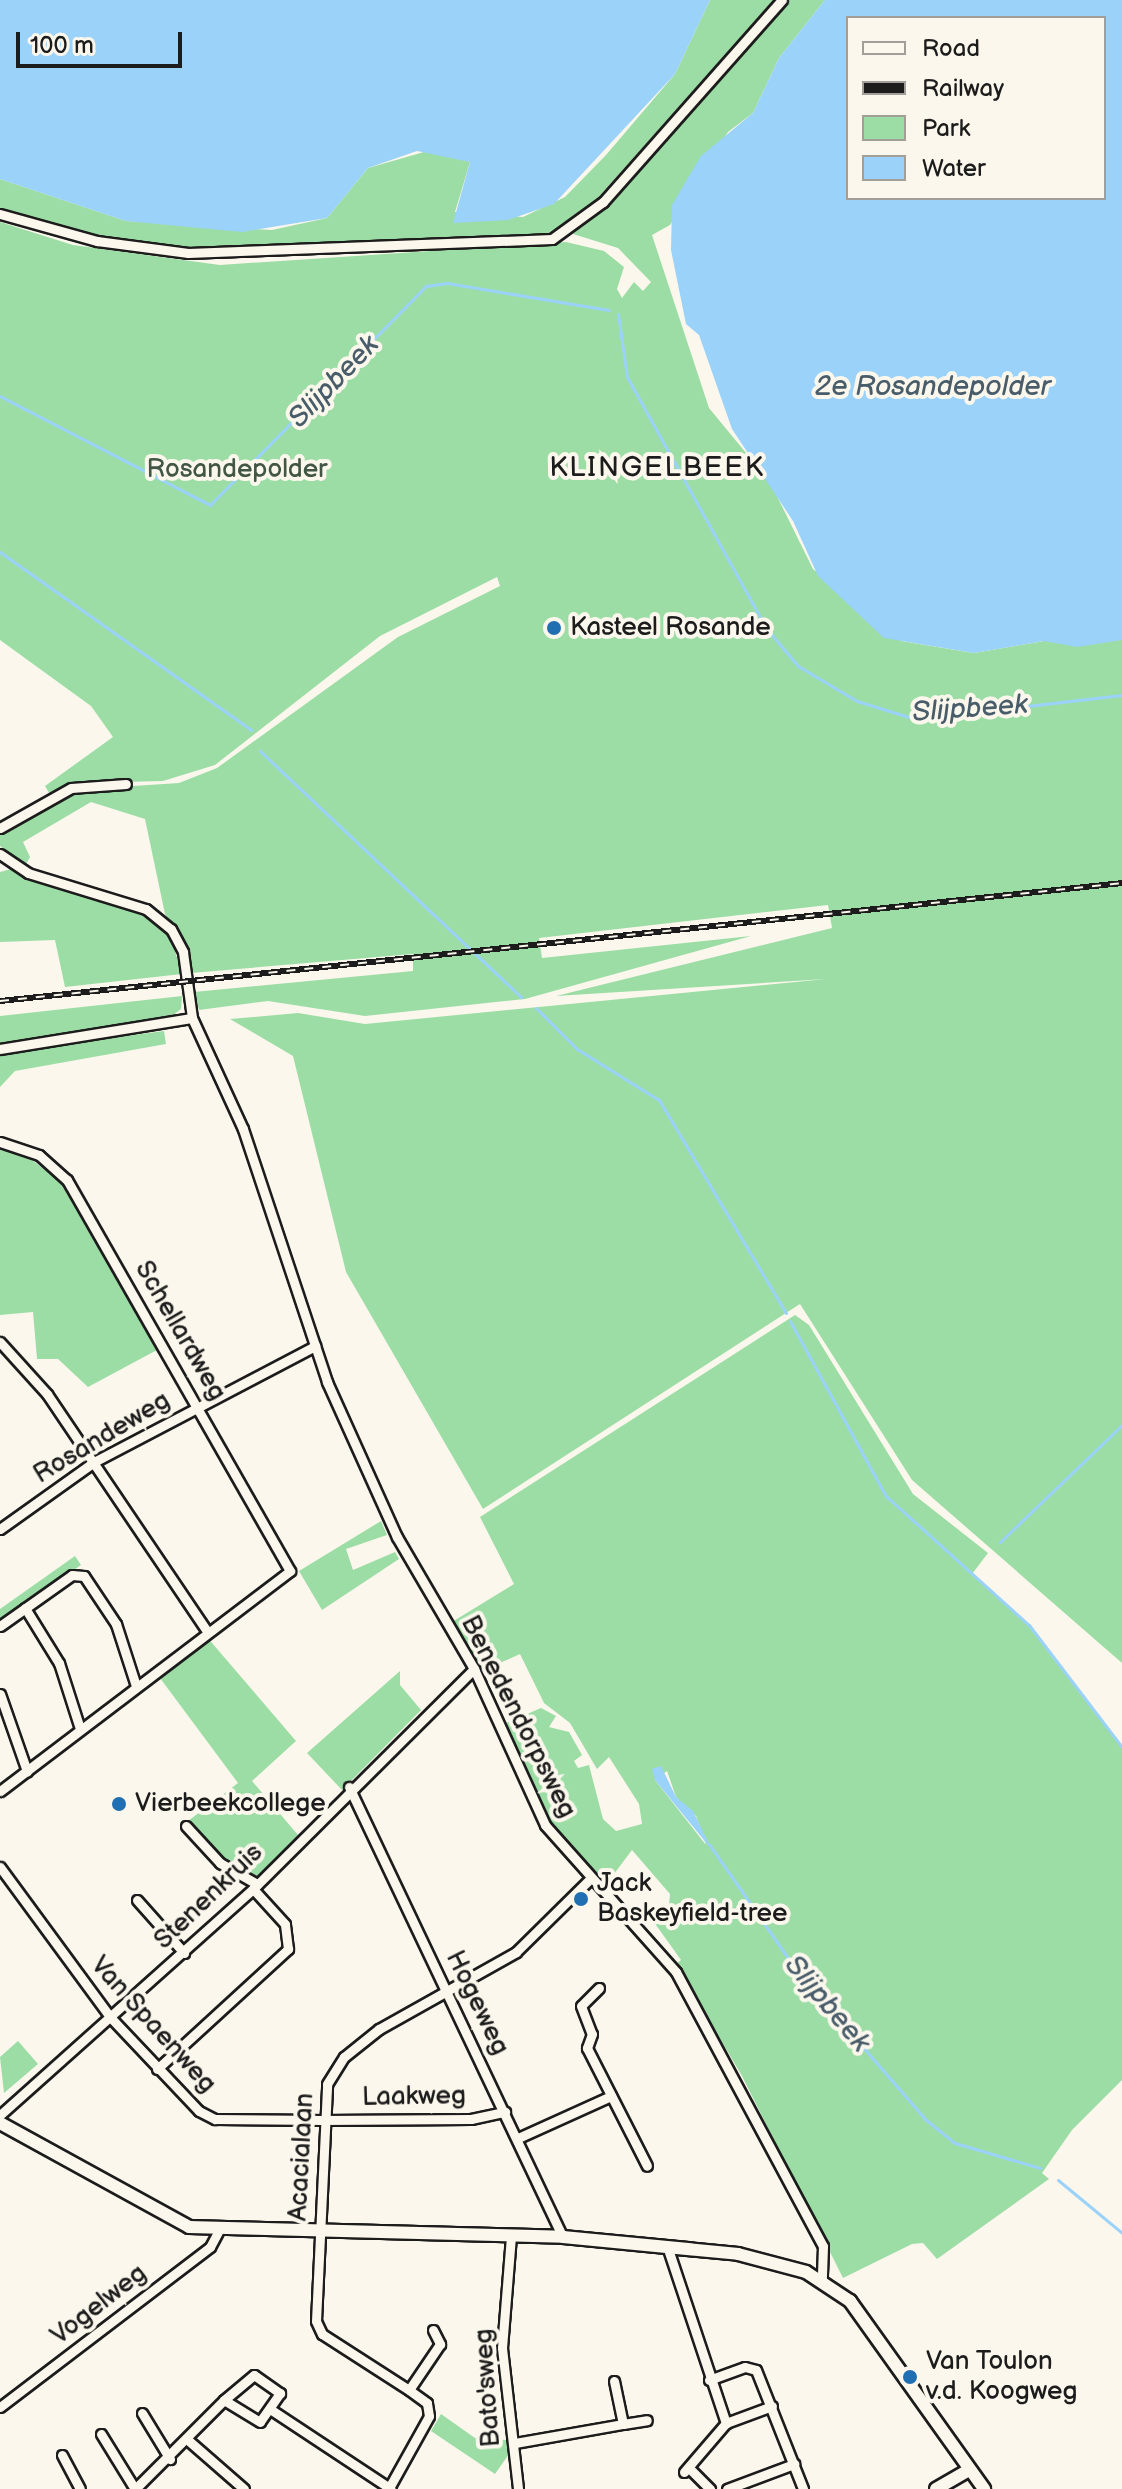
<!DOCTYPE html>
<html>
<head>
<meta charset="utf-8">
<style>
	body { margin:0 }
	#map { position:relative; width:1122px; height:2489px; overflow:hidden; background:#fbf7ec; font-family:"Balsamiq Sans",sans-serif }
	div>[style] { position:absolute }
	[style*='--x'] { left:calc(var(--x)*1px); top:calc(var(--y)*1px); width:calc(var(--w)*1px); rotate:calc(var(--a)*1deg) }
	.green>* { inset:0; background:#9cdda6 }
	.water>* { inset:0; background:#9bd2fa }
	.stream>* { height:3px; margin:-1.5px; padding:0 1.5px; transform-origin:1.5px; border-radius:1.5px; background:#9bd2fa }
	.roads { filter:drop-shadow(2px 0 #1c1c1c) drop-shadow(-2px 0 #1c1c1c) drop-shadow(0 2px #1c1c1c) drop-shadow(0 -2px #1c1c1c) }
	.minor>* { height:9px; margin:-4.5px; padding:0 4.5px; transform-origin:4.5px; border-radius:4.5px; background:#fbf7ec }
	.tertiary>* { height:12px; margin:-6px; padding:0 6px; transform-origin:6px; border-radius:6px; background:#fbf7ec }
	.rail>* { height:6px; margin-top:-3px; transform-origin:0; background:repeating-linear-gradient(90deg,#fbf7ec 0 9px,#1c1c1c 0 18px); box-sizing:border-box; border-block:2px solid #1c1c1c }
	.dots>* { width:22px; height:22px; translate:-50% -50%; box-sizing:border-box; border:4px solid #fbf7ec; border-radius:50% }
	span { translate:-50% -50%; white-space:nowrap; text-align:center; line-height:1.15; -webkit-text-stroke:8px #fbf7ec; paint-order:stroke }
	.park-label { font-size:26px; color:#425645 }
	.poi-label { font-size:26px; color:#1c1c1c }
	.left { translate:0 -50%; text-align:left }
	.street-label { font-size:26px; color:#1c1c1c }
	.water-label { font-size:28px; color:#485c6a; font-style:italic }
	.neighbourhood-label { font-size:28px; color:#1c1c1c; letter-spacing:2px }
	.legend { position:absolute; left:846px; top:16px; width:260px; height:184px; box-sizing:border-box; background:#fbf7ec; border:2px solid #a29f99; margin:0; padding:10px 14px; list-style:none; font-size:24px; color:#1c1c1c }
	.legend li { display:flex; align-items:center; gap:16px; height:40px }
	.legend b { width:40px; border:2px solid #a29f99 }
	.scale { position:absolute; left:16px; top:32px; width:166px; height:36px; box-sizing:border-box; border:4px solid #1c1c1c; border-top:0; padding-left:10px; font-size:24px; line-height:28px; white-space:nowrap; color:#1c1c1c; -webkit-text-stroke:6px #fbf7ec; paint-order:stroke }
</style>
</head>
<body>
<div id="map">
	<div class="green">
		<i style="clip-path:polygon(710px 0,774px 0,578px 220px,548px 237px,180px 249px,104px 240px,0 211px,0 179px,126px 221px,272px 230px,327px 218px,368px 168px,431px 150px,470px 162px,455px 212px,523px 217px,565px 197px,606px 155px,675px 74px)"></i>
		<i style="clip-path:polygon(787px 0,825px 0,779px 58px,753px 113px,728px 132px,670px 225px,652px 235px,709px 408px,770px 482px,813px 569px,901px 641px,974px 653px,1044px 641px,1122px 640px,1122px 1663px,912px 1480px,800px 1304px,483px 1509px,346px 1272px,293px 1056px,230px 1019px,298px 1013px,365px 1024px,826px 979px,556px 996px,832px 928px,828px 905px,539px 938px,542px 958px,751px 936px,525px 999px,365px 1016px,268px 1001px,199px 1010px,194px 992px,413px 971px,413px 954px,191px 973px,183px 940px,165px 914px,145px 819px,91px 802px,23px 842px,30px 857px,25px 866px,0 846px,0 834px,72px 790px,179px 783px,217px 768px,398px 637px,500px 586px,497px 577px,380px 636px,215px 765px,163px 781px,81px 783px,51px 796px,45px 786px,113px 737px,91px 706px,0 640px,0 222px,73px 245px,220px 265px,566px 242px,604px 251px,624px 267px,617px 289px,622px 298px,634px 282px,643px 291px,651px 282px,618px 248px,573px 234px)"></i>
		<i style="clip-path:polygon(11px 869px,154px 918px,172px 941px,182px 974px,65px 987px,55px 940px,0 942px,0 872px)"></i>
		<i style="clip-path:polygon(182px 996px,181px 1009px,167px 1020px,0 1046px,0 1016px)"></i>
		<i style="clip-path:polygon(164px 1031px,166px 1044px,15px 1071px,0 1087px,0 1053px)"></i>
		<i style="clip-path:polygon(0 1150px,24px 1154px,60px 1181px,157px 1350px,88px 1387px,58px 1359px,37px 1359px,33px 1312px,0 1315px)"></i>
		<i style="clip-path:polygon(evenodd,795px 1315px,809px 1325px,913px 1494px,988px 1553px,972px 1574px,1029px 1625px,1122px 1747px,1122px 2080px,1072px 2130px,1042px 2173px,1049px 2179px,937px 2259px,923px 2243px,912px 2244px,843px 2278px,742px 2076px,676px 1964px,681px 1960px,651px 1918px,669px 1905px,670px 1894px,632px 1850px,605px 1886px,556px 1832px,506px 1723px,541px 1708px,556px 1716px,549px 1727px,569px 1732px,582px 1755px,574px 1761px,578px 1768px,589px 1765px,603px 1819px,616px 1831px,642px 1824px,639px 1804px,609px 1757px,597px 1769px,570px 1723px,544px 1703px,520px 1654px,480px 1672px,452px 1622px,514px 1584px,480px 1517px,795px 1315px,667px 1771px,676px 1797px,696px 1816px,706px 1845px,655px 1780px,667px 1771px)"></i>
		<i style="clip-path:polygon(381px 1521px,387px 1535px,346px 1549px,353px 1570px,395px 1552px,399px 1559px,322px 1610px,299px 1571px)"></i>
		<i style="clip-path:polygon(75px 1556px,81px 1565px,0 1621px,0 1609px)"></i>
		<i style="clip-path:polygon(206px 1636px,296px 1741px,252px 1781px,298px 1835px,256px 1878px,223px 1860px,188px 1821px,238px 1783px,157px 1674px)"></i>
		<i style="clip-path:polygon(400px 1671px,400px 1685px,421px 1710px,342px 1790px,307px 1753px)"></i>
		<i style="clip-path:polygon(18px 2041px,38px 2064px,4px 2093px,0 2057px)"></i>
		<i style="clip-path:polygon(441px 2414px,475px 2438px,507px 2440px,509px 2454px,495px 2474px,431px 2431px)"></i>
	</div>
	<div class="water">
		<i style="clip-path:polygon(0 0,710px 0,675px 74px,554px 204px,508px 220px,453px 223px,470px 162px,417px 151px,368px 168px,327px 218px,242px 232px,126px 221px,0 179px)"></i>
		<i style="clip-path:polygon(evenodd,825px 0,1122px 0,1122px 640px,1077px 647px,1044px 641px,974px 653px,884px 638px,818px 576px,793px 521px,732px 429px,699px 335px,686px 324px,671px 250px,672px 205px,701px 156px,753px 113px,779px 58px,825px 0,848px 18px,1104px 18px,1104px 198px,848px 198px,848px 18px)"></i>
		<i style="clip-path:polygon(661px 1766px,676px 1797px,693px 1811px,712px 1850px,655px 1780px,652px 1769px)"></i>
	</div>
	<div class="stream">
		<i style="--x:618;--y:314;--w:64;--a:81.9"></i>
		<i style="--x:627;--y:377;--w:287;--a:61"></i>
		<i style="--x:766;--y:628;--w:50;--a:49.9"></i>
		<i style="--x:798;--y:666;--w:69;--a:30.7"></i>
		<i style="--x:857;--y:701;--w:61;--a:17.2"></i>
		<i style="--x:915;--y:719;--w:208;--a:-6.6"></i>
		<i style="--x:0;--y:396;--w:237;--a:27.4"></i>
		<i style="--x:210;--y:505;--w:308;--a:-45.4"></i>
		<i style="--x:426;--y:286;--w:21;--a:-8"></i>
		<i style="--x:447;--y:283;--w:164;--a:9.5"></i>
		<i style="--x:0;--y:552;--w:308;--a:35.3"></i>
		<i style="--x:260;--y:751;--w:359;--a:43.3"></i>
		<i style="--x:536;--y:1008;--w:58;--a:45"></i>
		<i style="--x:577;--y:1049;--w:97;--a:31.9"></i>
		<i style="--x:659;--y:1100;--w:248;--a:59.2"></i>
		<i style="--x:790;--y:1321;--w:200;--a:61.3"></i>
		<i style="--x:886;--y:1496;--w:193;--a:42.1"></i>
		<i style="--x:1029;--y:1625;--w:153;--a:52.7"></i>
		<i style="--x:1000;--y:1542;--w:169;--a:-43.8"></i>
		<i style="--x:709;--y:1844;--w:155;--a:55.3"></i>
		<i style="--x:797;--y:1971;--w:196;--a:49.1"></i>
		<i style="--x:925;--y:2119;--w:38;--a:39"></i>
		<i style="--x:955;--y:2143;--w:89;--a:16.4"></i>
		<i style="--x:1058;--y:2180;--w:83;--a:39.6"></i>
	</div>
	<div class="roads">
		<div class="minor">
			<i style="--x:0;--y:214;--w:101;--a:15.6"></i>
			<i style="--x:97;--y:241;--w:92;--a:7.5"></i>
			<i style="--x:188;--y:253;--w:364;--a:-2.2"></i>
			<i style="--x:552;--y:239;--w:63;--a:-36"></i>
			<i style="--x:603;--y:202;--w:270;--a:-48.5"></i>
			<i style="--x:0;--y:828;--w:81;--a:-29.4"></i>
			<i style="--x:71;--y:788;--w:55;--a:-4.2"></i>
			<i style="--x:0;--y:854;--w:34;--a:34"></i>
			<i style="--x:28;--y:873;--w:123;--a:17"></i>
			<i style="--x:146;--y:909;--w:32;--a:39"></i>
			<i style="--x:171;--y:929;--w:26;--a:62"></i>
			<i style="--x:183;--y:952;--w:67;--a:82.2"></i>
			<i style="--x:192;--y:1018;--w:122;--a:65.3"></i>
			<i style="--x:243;--y:1129;--w:267;--a:71.6"></i>
			<i style="--x:327;--y:1382;--w:170;--a:65.7"></i>
			<i style="--x:397;--y:1537;--w:153;--a:59.7"></i>
			<i style="--x:474;--y:1669;--w:171;--a:65.5"></i>
			<i style="--x:545;--y:1825;--w:197;--a:48.3"></i>
			<i style="--x:676;--y:1972;--w:311;--a:61.8"></i>
			<i style="--x:823;--y:2246;--w:32;--a:92"></i>
			<i style="--x:0;--y:1049;--w:194;--a:-9.2"></i>
			<i style="--x:0;--y:1142;--w:41;--a:18.4"></i>
			<i style="--x:39;--y:1155;--w:38;--a:42"></i>
			<i style="--x:67;--y:1180;--w:450;--a:60.3"></i>
			<i style="--x:290;--y:1571;--w:364;--a:142.8"></i>
			<i style="--x:0;--y:1342;--w:70;--a:47.9"></i>
			<i style="--x:47;--y:1394;--w:285;--a:56"></i>
			<i style="--x:0;--y:1529;--w:115;--a:-35.5"></i>
			<i style="--x:94;--y:1462;--w:250;--a:-27.7"></i>
			<i style="--x:25;--y:1608;--w:65;--a:58.3"></i>
			<i style="--x:59;--y:1663;--w:69;--a:72.3"></i>
			<i style="--x:0;--y:1626;--w:88;--a:-35.3"></i>
			<i style="--x:72;--y:1575;--w:12;--a:5"></i>
			<i style="--x:84;--y:1576;--w:58;--a:56.3"></i>
			<i style="--x:116;--y:1624;--w:65;--a:72.1"></i>
			<i style="--x:0;--y:1694;--w:82;--a:70.7"></i>
			<i style="--x:349;--y:1787;--w:498;--a:64.6"></i>
			<i style="--x:186;--y:1826;--w:50;--a:47.4"></i>
			<i style="--x:220;--y:1863;--w:43;--a:29.6"></i>
			<i style="--x:0;--y:1867;--w:187;--a:53.7"></i>
			<i style="--x:111;--y:2018;--w:128;--a:46.6"></i>
			<i style="--x:199;--y:2111;--w:18;--a:27"></i>
			<i style="--x:215;--y:2119;--w:108;--a:0.5"></i>
			<i style="--x:323;--y:2120;--w:148;--a:-0.4"></i>
			<i style="--x:471;--y:2119;--w:35;--a:-12"></i>
			<i style="--x:137;--y:1900;--w:71;--a:48.4"></i>
			<i style="--x:599;--y:1988;--w:25;--a:135"></i>
			<i style="--x:581;--y:2006;--w:30;--a:69"></i>
			<i style="--x:592;--y:2034;--w:15;--a:110"></i>
			<i style="--x:587;--y:2048;--w:132;--a:63"></i>
			<i style="--x:157;--y:2069;--w:178;--a:-42.5"></i>
			<i style="--x:288;--y:1949;--w:25;--a:-97"></i>
			<i style="--x:285;--y:1924;--w:47;--a:-132.4"></i>
			<i style="--x:0;--y:2115;--w:339;--a:-41.8"></i>
			<i style="--x:253;--y:1889;--w:312;--a:-44.9"></i>
			<i style="--x:518;--y:2138;--w:102;--a:-24.3"></i>
			<i style="--x:511;--y:2236;--w:112;--a:94.6"></i>
			<i style="--x:502;--y:2348;--w:142;--a:83.5"></i>
			<i style="--x:667;--y:2246;--w:187;--a:71.6"></i>
			<i style="--x:433;--y:2330;--w:16;--a:63"></i>
			<i style="--x:440;--y:2344;--w:55;--a:124"></i>
			<i style="--x:409;--y:2390;--w:103;--a:-147.2"></i>
			<i style="--x:322;--y:2334;--w:14;--a:-115"></i>
			<i style="--x:316;--y:2321;--w:237;--a:-87.3"></i>
			<i style="--x:327;--y:2084;--w:32;--a:-58"></i>
			<i style="--x:344;--y:2057;--w:45;--a:-38.7"></i>
			<i style="--x:379;--y:2029;--w:157;--a:-29.3"></i>
			<i style="--x:516;--y:1952;--w:104;--a:-44.6"></i>
			<i style="--x:254;--y:2375;--w:32;--a:35"></i>
			<i style="--x:280;--y:2393;--w:35;--a:125"></i>
			<i style="--x:260;--y:2422;--w:42;--a:-148.6"></i>
			<i style="--x:224;--y:2400;--w:39;--a:-40"></i>
			<i style="--x:709;--y:2380;--w:38;--a:-20"></i>
			<i style="--x:745;--y:2367;--w:11;--a:15"></i>
			<i style="--x:756;--y:2370;--w:128;--a:68.4"></i>
			<i style="--x:0;--y:2407;--w:264;--a:-37.3"></i>
			<i style="--x:210;--y:2247;--w:17;--a:-62"></i>
			<i style="--x:273;--y:2411;--w:141;--a:33.5"></i>
			<i style="--x:142;--y:2413;--w:54;--a:58.7"></i>
			<i style="--x:623;--y:2424;--w:24;--a:-9"></i>
			<i style="--x:101;--y:2434;--w:65;--a:58.3"></i>
			<i style="--x:189;--y:2441;--w:73;--a:41.1"></i>
			<i style="--x:515;--y:2443;--w:110;--a:-10"></i>
			<i style="--x:623;--y:2424;--w:44;--a:-101.8"></i>
			<i style="--x:62;--y:2455;--w:38;--a:62"></i>
			<i style="--x:689;--y:2468;--w:30;--a:45"></i>
			<i style="--x:684;--y:2472;--w:65;--a:-49.4"></i>
			<i style="--x:726;--y:2423;--w:49;--a:-20.3"></i>
			<i style="--x:389;--y:2488;--w:82;--a:-60.9"></i>
			<i style="--x:429;--y:2416;--w:13;--a:-99"></i>
			<i style="--x:427;--y:2403;--w:22;--a:-144"></i>
			<i style="--x:135;--y:2489;--w:126;--a:-45"></i>
			<i style="--x:727;--y:2489;--w:72;--a:-20.5"></i>
		</div>
		<div class="tertiary">
			<i style="--x:0;--y:2123;--w:216;--a:28.8"></i>
			<i style="--x:189;--y:2227;--w:374;--a:1.5"></i>
			<i style="--x:563;--y:2237;--w:176;--a:5.5"></i>
			<i style="--x:738;--y:2254;--w:70;--a:14.8"></i>
			<i style="--x:806;--y:2272;--w:53;--a:33.4"></i>
			<i style="--x:850;--y:2301;--w:231;--a:54.5"></i>
			<i style="--x:936;--y:2489;--w:38;--a:-30"></i>
		</div>
	</div>
	<div class="rail">
		<i style="--x:0;--y:1001;--w:1128;--a:-6"></i>
	</div>
	<div class="dots">
		<i style="left:554px;top:628px;background:#1f6fb2"></i>
		<i style="left:119px;top:1804px;background:#1f6fb2"></i>
		<i style="left:581px;top:1899px;background:#1f6fb2"></i>
		<i style="left:910px;top:2377px;background:#1f6fb2"></i>
	</div>
	<div class="park-label">
		<span style="left:237px;top:470px">Rosandepolder</span>
	</div>
	<div class="poi-label">
		<span class="left" style="left:570px;top:628px">Kasteel Rosande</span>
		<span class="left" style="left:135px;top:1804px">Vierbeekcollege</span>
		<span class="left" style="left:597px;top:1899px">Jack<br>Baskeyfield-tree</span>
		<span class="left" style="left:926px;top:2377px">Van Toulon<br>v.d. Koogweg</span>
	</div>
	<div class="street-label">
		<span style="left:180px;top:1331px;rotate:60deg">Schellardweg</span>
		<span style="left:102px;top:1438px;rotate:-31deg">Rosandeweg</span>
		<span style="left:518px;top:1717px;rotate:63deg">Benedendorpsweg</span>
		<span style="left:209px;top:1897px;rotate:-44deg">Stenenkruis</span>
		<span style="left:477px;top:2003px;rotate:64deg">Hogeweg</span>
		<span style="left:153px;top:2025px;rotate:48deg">Van Spaenweg</span>
		<span style="left:414px;top:2097px;rotate:-1deg">Laakweg</span>
		<span style="left:302px;top:2157px;rotate:-87deg">Acacialaan</span>
		<span style="left:99px;top:2305px;rotate:-38deg">Vogelweg</span>
		<span style="left:488px;top:2388px;rotate:-94deg">Bato'sweg</span>
	</div>
	<div class="water-label">
		<span style="left:334px;top:382px;rotate:-46deg">Slijpbeek</span>
		<span style="left:933px;top:387px">2e Rosandepolder</span>
		<span style="left:970px;top:709px;rotate:-4deg">Slijpbeek</span>
		<span style="left:827px;top:2004px;rotate:50deg">Slijpbeek</span>
	</div>
	<div class="neighbourhood-label">
		<span style="left:657px;top:468px">KLINGELBEEK</span>
	</div>
	<ul class="legend">
	<li><b style="height:10px;background:#fbf7ec"></b>Road</li>
	<li><b style="height:10px;background:#1c1c1c"></b>Railway</li>
	<li><b style="height:22px;background:#9cdda6"></b>Park</li>
	<li><b style="height:22px;background:#9bd2fa"></b>Water</li>
	</ul>
	<div class="scale">100 m</div>
</div>
</body>
</html>
